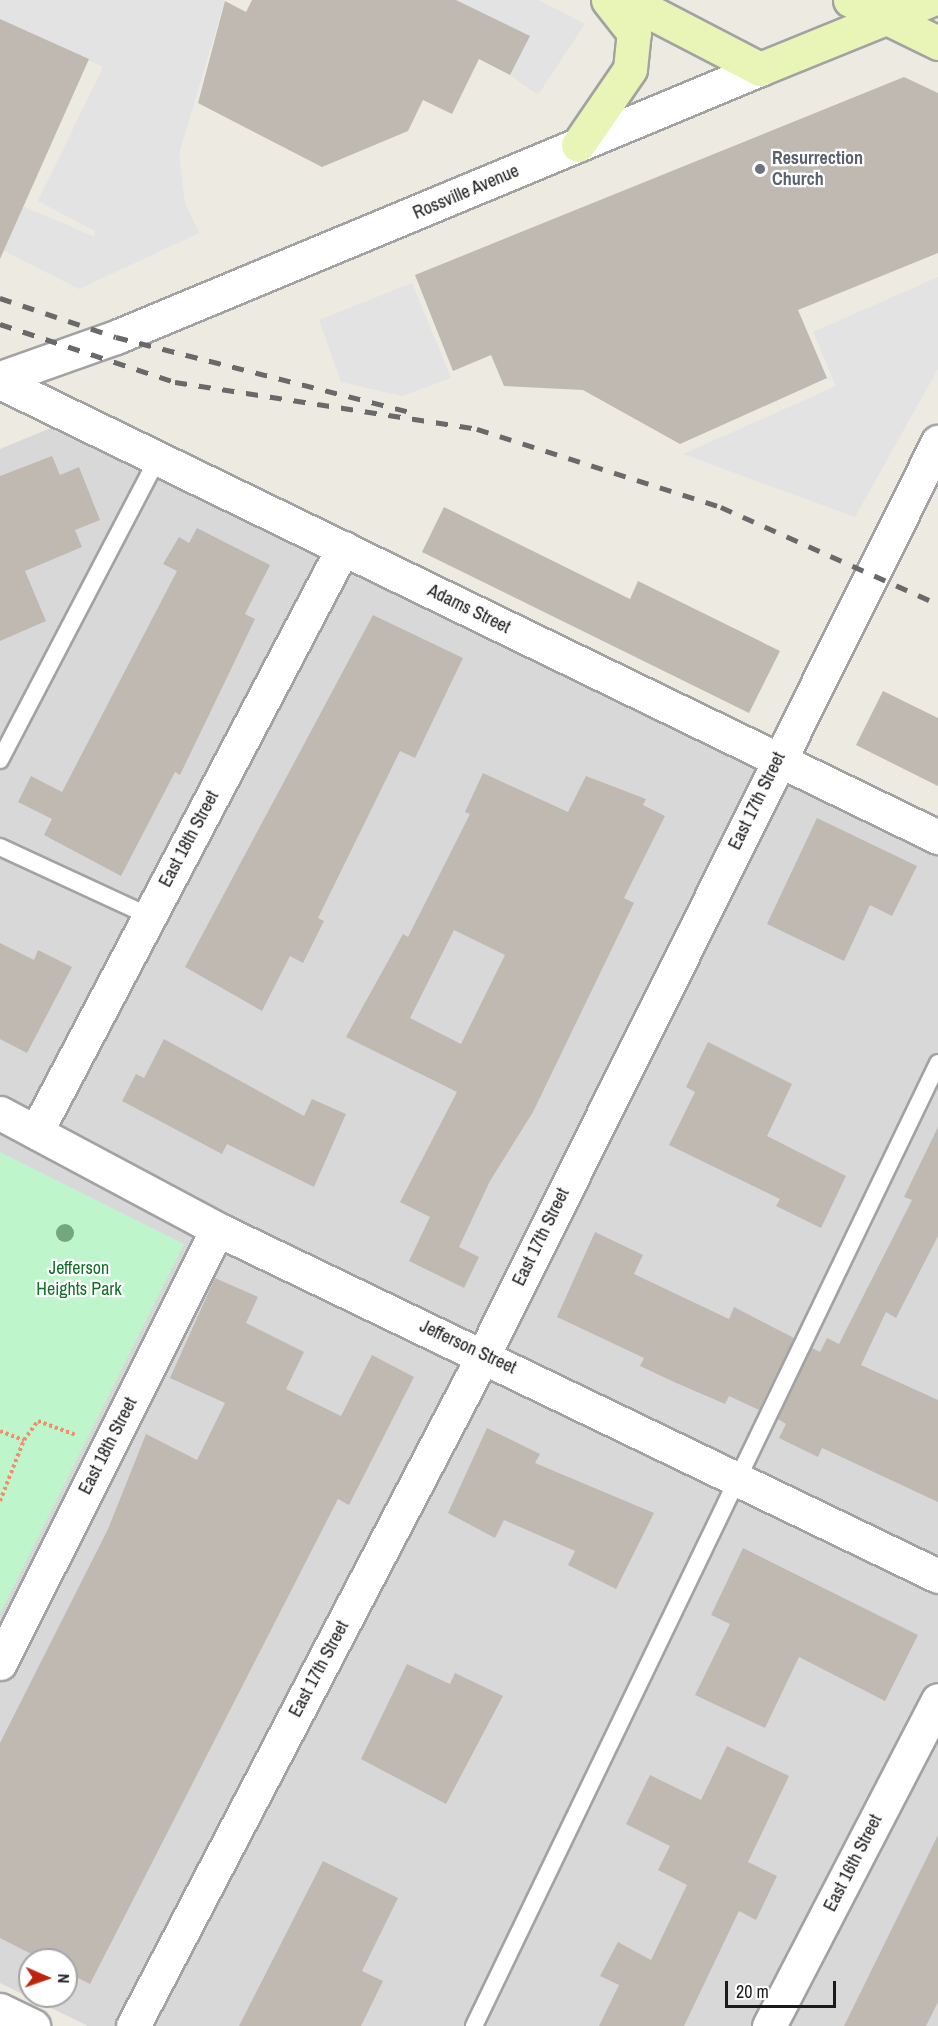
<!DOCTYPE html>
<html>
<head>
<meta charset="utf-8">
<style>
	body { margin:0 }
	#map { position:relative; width:938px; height:2026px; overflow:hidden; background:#eceae1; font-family:"Archivo Narrow",sans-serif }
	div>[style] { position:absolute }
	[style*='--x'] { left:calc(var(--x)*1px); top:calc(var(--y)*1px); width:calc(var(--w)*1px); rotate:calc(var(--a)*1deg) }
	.residential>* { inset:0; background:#d9d8d8 }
	.park>* { inset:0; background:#bef5cb }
	.parking>* { inset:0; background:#e3e3e3 }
	.building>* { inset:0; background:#c0b9b1 }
	.path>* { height:4px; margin-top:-2px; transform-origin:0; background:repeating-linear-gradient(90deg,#f18e6d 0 3px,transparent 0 6px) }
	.roads { filter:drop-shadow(2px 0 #a2a2a2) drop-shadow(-2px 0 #a2a2a2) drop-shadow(0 2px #a2a2a2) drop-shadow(0 -2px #a2a2a2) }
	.lane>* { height:16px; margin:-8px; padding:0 8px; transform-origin:8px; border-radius:8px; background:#fff }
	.street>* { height:33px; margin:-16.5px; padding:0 16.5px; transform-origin:16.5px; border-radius:16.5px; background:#fff }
	.secondary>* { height:33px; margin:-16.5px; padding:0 16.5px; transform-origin:16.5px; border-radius:16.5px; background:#e8f5b6 }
	.rail>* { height:4.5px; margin-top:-2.25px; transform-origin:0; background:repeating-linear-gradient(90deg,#696969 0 12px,transparent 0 24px) }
	.trees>* { width:18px; height:18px; margin:-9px; border-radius:50%; background:#74a77b }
	.dots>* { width:16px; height:16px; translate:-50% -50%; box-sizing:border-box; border:3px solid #fff; border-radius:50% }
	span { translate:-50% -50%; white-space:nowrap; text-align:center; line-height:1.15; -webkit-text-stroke:4.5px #fff; paint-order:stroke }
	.worship-label { font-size:18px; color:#5b616d; font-weight:700 }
	.left { translate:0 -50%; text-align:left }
	.street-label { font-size:18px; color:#1b1b1b }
	.park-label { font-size:18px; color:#117027 }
	.north { position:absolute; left:18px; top:1948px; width:60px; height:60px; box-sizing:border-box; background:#fff; border:2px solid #a4a4a4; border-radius:50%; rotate:92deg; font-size:16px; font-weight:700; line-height:24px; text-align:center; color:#1b1b1b }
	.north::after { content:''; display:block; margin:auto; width:21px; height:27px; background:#ba250c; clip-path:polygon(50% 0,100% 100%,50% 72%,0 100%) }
	.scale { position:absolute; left:725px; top:1981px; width:111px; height:27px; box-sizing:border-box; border:3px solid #1b1b1b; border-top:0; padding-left:8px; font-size:18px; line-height:21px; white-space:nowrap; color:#1b1b1b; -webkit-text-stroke:4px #fff; paint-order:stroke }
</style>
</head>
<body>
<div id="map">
	<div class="residential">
		<i style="clip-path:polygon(evenodd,58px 425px,938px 851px,938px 2026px,88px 2026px,0 1983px,0 449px,58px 425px,30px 1960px,66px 1960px,66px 1996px,30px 1996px,30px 1960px)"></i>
	</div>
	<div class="park">
		<i style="clip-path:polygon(0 1152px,184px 1244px,0 1614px)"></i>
	</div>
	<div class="parking">
		<i style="clip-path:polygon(0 0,225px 0,179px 154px,185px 203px,199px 233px,79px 289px,4px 251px,23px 206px,95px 237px,95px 231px,38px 201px,103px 67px,0 19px)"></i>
		<i style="clip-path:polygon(456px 0,538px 0,585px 24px,538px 95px,510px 75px,529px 36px)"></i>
		<i style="clip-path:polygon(938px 277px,938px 369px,855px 517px,683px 454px,836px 386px,813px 332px)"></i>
		<i style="clip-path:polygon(412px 283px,451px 378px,402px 396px,341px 382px,319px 320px)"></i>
	</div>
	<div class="building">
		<i style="clip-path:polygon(252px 0,456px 0,530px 36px,510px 75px,479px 59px,452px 114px,423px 100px,408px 131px,322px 167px,198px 103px,225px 1px,246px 12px)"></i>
		<i style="clip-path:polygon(0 19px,89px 59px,0 259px)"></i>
		<i style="clip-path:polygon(904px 77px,938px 93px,938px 253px,798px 310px,827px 378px,680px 444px,583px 390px,504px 386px,491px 355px,453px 371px,415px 275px)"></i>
		<i style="clip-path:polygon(52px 456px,60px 475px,79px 467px,100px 520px,75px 530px,82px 547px,25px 571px,46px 621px,0 641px,0 476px)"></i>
		<i style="clip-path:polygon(444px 507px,630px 599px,638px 581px,780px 651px,749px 713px,422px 552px)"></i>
		<i style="clip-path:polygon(197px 528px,270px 565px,245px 614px,255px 619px,233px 665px,180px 775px,175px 772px,121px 876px,44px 835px,52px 819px,18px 802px,31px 776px,62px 792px,177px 571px,163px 564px,179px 537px,189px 543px)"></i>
		<i style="clip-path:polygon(373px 615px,463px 658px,415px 758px,400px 751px,318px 918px,324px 921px,303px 963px,290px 956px,262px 1011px,185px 967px)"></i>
		<i style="clip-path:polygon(883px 691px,938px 718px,938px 786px,856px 745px)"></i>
		<i style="clip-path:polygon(evenodd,483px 773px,568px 812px,586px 776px,646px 799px,643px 805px,665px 816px,624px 898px,634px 903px,533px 1112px,490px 1181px,459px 1247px,479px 1257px,464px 1288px,409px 1261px,430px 1217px,400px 1202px,457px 1092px,346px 1037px,403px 934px,408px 937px,470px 814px,465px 812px,483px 773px,454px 930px,505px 955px,461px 1044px,410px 1018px,454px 930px)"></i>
		<i style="clip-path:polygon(817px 818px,917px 866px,892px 916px,870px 905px,844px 961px,767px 924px)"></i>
		<i style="clip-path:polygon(0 943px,34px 960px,38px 950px,72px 967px,27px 1053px,0 1039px)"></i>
		<i style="clip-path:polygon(164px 1039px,304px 1116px,312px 1099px,346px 1114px,314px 1187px,227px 1144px,222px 1154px,122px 1101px,136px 1074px,144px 1078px)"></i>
		<i style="clip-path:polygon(708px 1042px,792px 1084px,767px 1136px,846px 1176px,821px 1228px,776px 1206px,780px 1199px,669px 1145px,695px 1092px,686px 1087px)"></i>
		<i style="clip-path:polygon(938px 1127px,938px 1236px,896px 1318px,886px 1312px,861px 1365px,938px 1400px,938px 1502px,822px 1448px,818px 1457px,779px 1438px,786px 1424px,778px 1419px,812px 1348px,820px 1352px,827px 1338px,839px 1344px,912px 1200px,904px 1197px)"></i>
		<i style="clip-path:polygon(595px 1232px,643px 1255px,634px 1274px,729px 1319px,734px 1307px,794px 1338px,759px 1410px,729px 1396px,725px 1404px,674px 1382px,640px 1366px,644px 1358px,557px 1317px)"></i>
		<i style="clip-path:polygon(215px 1278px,258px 1297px,246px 1323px,304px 1352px,286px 1389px,341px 1416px,372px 1355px,414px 1377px,349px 1505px,338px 1499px,90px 1984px,66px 1972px,66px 1960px,43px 1960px,0 1938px,0 1743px,108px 1529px,146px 1434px,197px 1460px,225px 1403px,170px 1378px)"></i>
		<i style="clip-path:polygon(487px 1428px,540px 1454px,535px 1463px,654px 1513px,616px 1589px,568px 1565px,575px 1551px,504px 1520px,495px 1538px,448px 1513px)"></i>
		<i style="clip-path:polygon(743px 1548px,918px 1635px,885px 1701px,799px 1657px,765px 1728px,695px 1695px,730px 1624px,711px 1615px)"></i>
		<i style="clip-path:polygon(407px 1664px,450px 1684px,455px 1673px,503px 1696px,446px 1804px,361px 1759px)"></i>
		<i style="clip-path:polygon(727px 1746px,789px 1776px,748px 1862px,777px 1876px,756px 1920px,739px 1911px,684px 2026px,599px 2026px,619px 1985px,600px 1976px,618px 1942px,651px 1960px,687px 1885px,658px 1870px,670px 1846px,626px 1824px,650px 1775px,701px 1800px)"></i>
		<i style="clip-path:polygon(938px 1835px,938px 2002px,926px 2026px,844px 2026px)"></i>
		<i style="clip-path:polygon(323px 1861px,398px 1898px,362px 1971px,383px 1981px,361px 2026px,239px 2026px)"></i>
	</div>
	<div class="path">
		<i style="--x:0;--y:1431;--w:26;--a:21"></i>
		<i style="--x:24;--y:1440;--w:24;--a:-54"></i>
		<i style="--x:38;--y:1421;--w:40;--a:20.2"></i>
		<i style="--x:0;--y:1501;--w:66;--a:-68.5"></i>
	</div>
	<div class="roads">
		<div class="lane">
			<i style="--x:0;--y:760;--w:341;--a:-62.4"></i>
			<i style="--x:0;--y:847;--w:164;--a:24.8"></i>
			<i style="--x:474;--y:2026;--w:1069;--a:-64.27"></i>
		</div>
		<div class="street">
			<i style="--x:0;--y:378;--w:123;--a:-19.5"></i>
			<i style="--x:116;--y:337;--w:698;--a:-22.59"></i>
			<i style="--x:0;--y:382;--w:1043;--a:25.88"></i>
			<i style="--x:0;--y:1113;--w:246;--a:28.1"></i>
			<i style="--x:217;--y:1229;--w:800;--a:25.7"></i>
			<i style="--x:36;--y:1132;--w:660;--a:-62.27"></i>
			<i style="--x:0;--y:1663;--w:485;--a:-63.4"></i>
			<i style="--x:0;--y:2010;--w:37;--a:26"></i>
			<i style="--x:133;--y:2026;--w:758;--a:-62.42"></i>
			<i style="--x:484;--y:1354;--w:1019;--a:-63.54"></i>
			<i style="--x:769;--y:2026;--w:367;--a:-62.6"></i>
		</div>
		<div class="secondary">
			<i style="--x:627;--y:0;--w:150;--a:27.4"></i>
			<i style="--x:760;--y:69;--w:183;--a:-22.1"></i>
			<i style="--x:850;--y:0;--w:98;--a:26"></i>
			<i style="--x:578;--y:145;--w:92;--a:-55.6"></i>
			<i style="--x:630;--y:69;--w:36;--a:-84"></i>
			<i style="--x:634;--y:33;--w:42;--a:-128.2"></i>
		</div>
	</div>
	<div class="rail">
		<i style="--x:0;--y:298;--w:122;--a:18.6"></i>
		<i style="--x:116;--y:337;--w:303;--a:14.3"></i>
		<i style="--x:0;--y:324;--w:184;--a:18.3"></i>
		<i style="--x:175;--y:382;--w:306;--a:8.8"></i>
		<i style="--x:477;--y:429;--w:256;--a:17.7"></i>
		<i style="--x:721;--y:507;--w:238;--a:24.1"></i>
	</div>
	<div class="trees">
		<i style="left:65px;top:1233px"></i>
	</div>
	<div class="dots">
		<i style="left:760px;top:169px;background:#6b7280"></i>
	</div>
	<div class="worship-label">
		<span class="left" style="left:772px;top:169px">Resurrection<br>Church</span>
	</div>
	<div class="street-label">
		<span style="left:466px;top:192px;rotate:-23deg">Rossville Avenue</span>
		<span style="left:469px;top:609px;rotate:26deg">Adams Street</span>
		<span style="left:757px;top:801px;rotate:-64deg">East 17th Street</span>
		<span style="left:189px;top:839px;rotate:-62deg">East 18th Street</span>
		<span style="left:541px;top:1237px;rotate:-64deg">East 17th Street</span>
		<span style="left:468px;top:1347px;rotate:25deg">Jefferson Street</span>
		<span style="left:108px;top:1446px;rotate:-63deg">East 18th Street</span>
		<span style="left:319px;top:1669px;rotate:-62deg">East 17th Street</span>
		<span style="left:853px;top:1863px;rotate:-63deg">East 16th Street</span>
	</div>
	<div class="park-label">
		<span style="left:79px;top:1279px">Jefferson<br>Heights Park</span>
	</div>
	<div class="north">N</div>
	<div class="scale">20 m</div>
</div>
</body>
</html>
